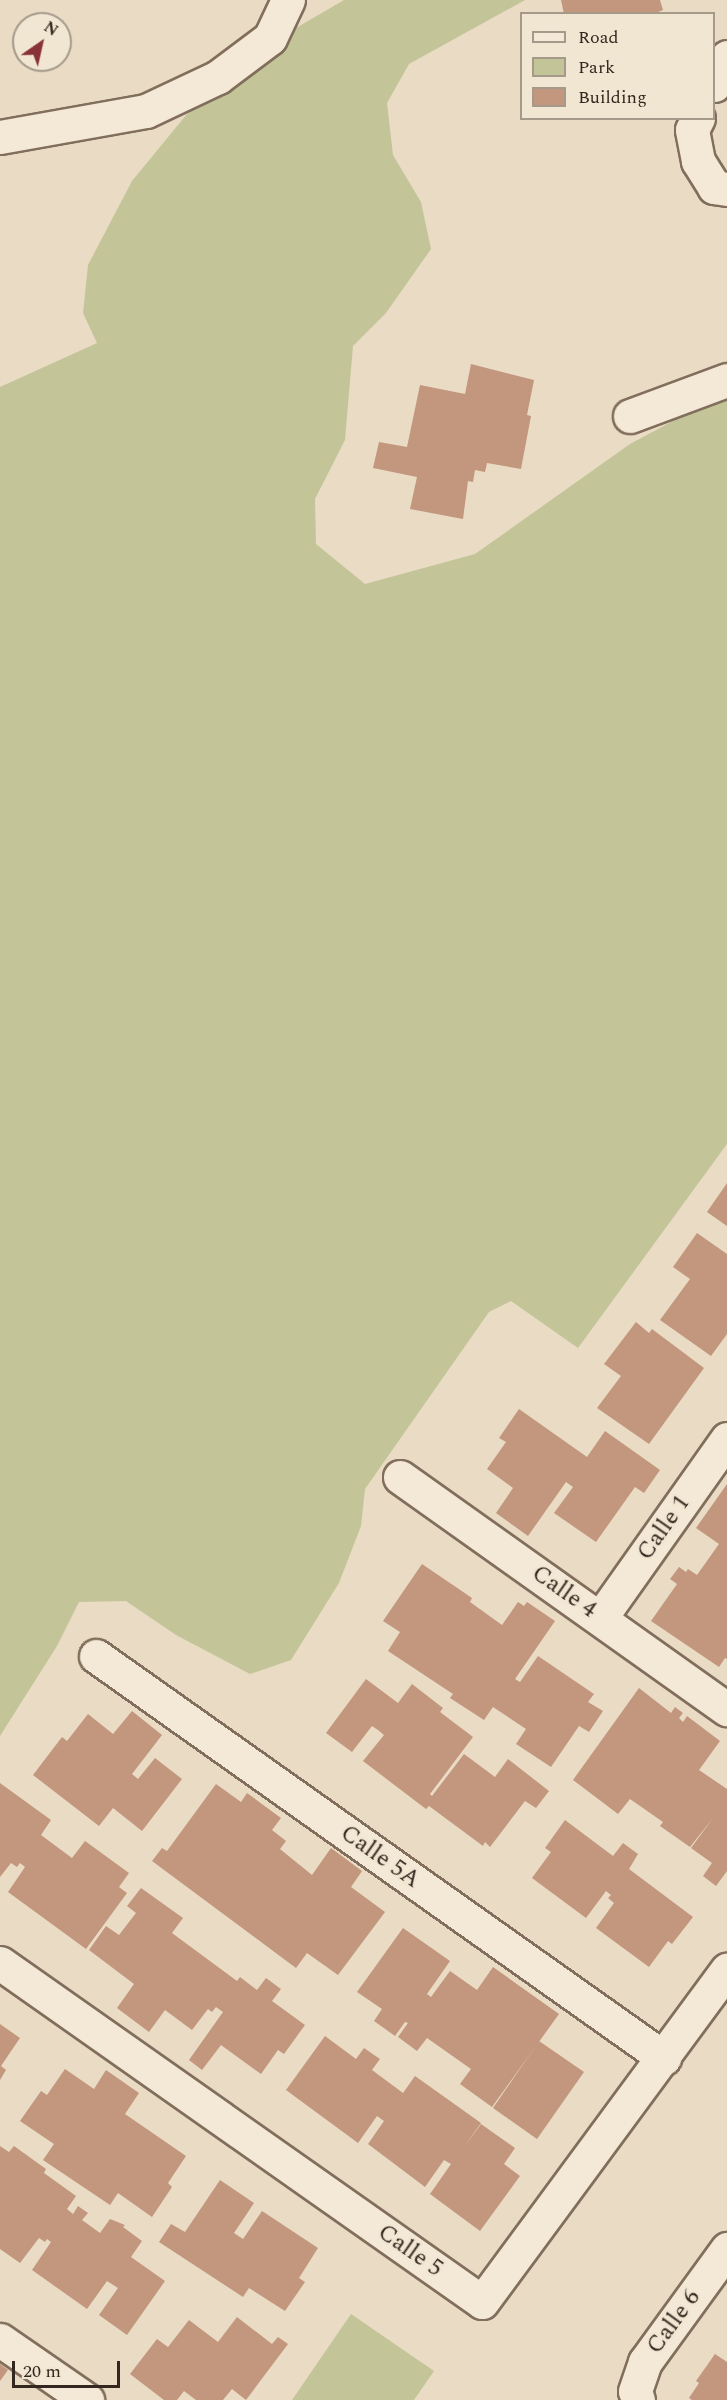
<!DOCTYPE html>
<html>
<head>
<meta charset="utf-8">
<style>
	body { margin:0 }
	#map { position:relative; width:727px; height:2400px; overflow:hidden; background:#e9dbc4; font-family:Spectral,serif }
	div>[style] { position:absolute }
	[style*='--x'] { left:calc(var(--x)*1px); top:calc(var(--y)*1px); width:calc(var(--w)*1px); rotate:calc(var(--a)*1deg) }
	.green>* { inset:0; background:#c3c599 }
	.building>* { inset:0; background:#c3967e }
	.roads { filter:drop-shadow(2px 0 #816e5c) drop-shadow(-2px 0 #816e5c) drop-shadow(0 2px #816e5c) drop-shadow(0 -2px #816e5c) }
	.street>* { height:33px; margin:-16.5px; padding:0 16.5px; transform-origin:16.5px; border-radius:16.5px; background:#f4e9d6 }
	span { translate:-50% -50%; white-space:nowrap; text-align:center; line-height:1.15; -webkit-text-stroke:5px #f1e6d2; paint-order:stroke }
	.street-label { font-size:24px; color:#33271f }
	.legend { position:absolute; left:520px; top:12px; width:195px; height:108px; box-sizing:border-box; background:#f1e6d2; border:2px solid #a59a8a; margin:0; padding:8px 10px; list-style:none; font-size:18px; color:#33271f }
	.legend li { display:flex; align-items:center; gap:12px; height:30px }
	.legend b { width:30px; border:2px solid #a59a8a }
	.north { position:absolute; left:12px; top:12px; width:60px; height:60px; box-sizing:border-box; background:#f1e6d2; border:2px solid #a59a8a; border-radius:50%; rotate:34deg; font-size:16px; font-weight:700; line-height:24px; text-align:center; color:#33271f }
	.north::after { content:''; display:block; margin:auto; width:21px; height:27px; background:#893339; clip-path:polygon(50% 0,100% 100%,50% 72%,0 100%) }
	.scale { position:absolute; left:12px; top:2361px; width:108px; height:27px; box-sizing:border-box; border:3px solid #33271f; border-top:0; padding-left:8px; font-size:18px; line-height:21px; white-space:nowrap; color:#33271f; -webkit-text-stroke:4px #f1e6d2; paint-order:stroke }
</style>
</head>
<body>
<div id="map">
	<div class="green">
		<i style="clip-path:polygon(344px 0,525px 0,409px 64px,387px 103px,393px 155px,421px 202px,431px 249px,386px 313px,353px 346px,345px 440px,315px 499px,316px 544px,365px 584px,475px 554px,630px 444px,727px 392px,727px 1144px,578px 1348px,511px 1301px,489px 1312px,365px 1489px,361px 1526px,339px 1583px,291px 1660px,250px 1674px,176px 1635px,126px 1601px,79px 1602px,57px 1646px,0 1736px,0 387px,97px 343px,83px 313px,88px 265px,132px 181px,187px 114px,250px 74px,296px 28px)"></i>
		<i style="clip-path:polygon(351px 2314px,434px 2371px,414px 2400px,292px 2400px)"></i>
	</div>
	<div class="building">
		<i style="clip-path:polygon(561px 0,660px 0,663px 10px,653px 14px,564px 14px)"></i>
		<i style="clip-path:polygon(471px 364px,534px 380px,527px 415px,531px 416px,521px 469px,487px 463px,485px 472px,475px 470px,473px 482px,468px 481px,463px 519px,410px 509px,417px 477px,373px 468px,379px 442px,407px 447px,420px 385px,465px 394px)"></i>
		<i style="clip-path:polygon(727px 1183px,727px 1226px,707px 1212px)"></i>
		<i style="clip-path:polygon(697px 1233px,727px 1254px,727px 1334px,711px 1356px,660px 1320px,690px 1279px,673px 1267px)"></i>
		<i style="clip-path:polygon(636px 1322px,649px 1333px,652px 1329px,704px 1368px,649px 1444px,597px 1408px,621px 1376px,604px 1364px)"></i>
		<i style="clip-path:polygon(519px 1409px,587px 1457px,605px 1431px,660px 1470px,644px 1493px,635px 1487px,596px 1542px,554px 1513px,573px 1487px,566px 1482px,528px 1536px,496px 1513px,513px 1488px,487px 1469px,506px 1442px,499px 1438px)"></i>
		<i style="clip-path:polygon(727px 1484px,727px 1659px,725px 1658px,719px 1667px,651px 1621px,677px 1584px,670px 1579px,679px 1567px,686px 1572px,688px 1569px,697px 1575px,719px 1544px,696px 1528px)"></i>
		<i style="clip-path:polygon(422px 1564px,472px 1598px,470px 1602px,502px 1625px,518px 1602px,524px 1606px,527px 1602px,555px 1621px,515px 1679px,520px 1682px,538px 1656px,594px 1694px,588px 1702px,603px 1711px,589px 1732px,579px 1726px,551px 1767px,516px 1744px,526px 1729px,493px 1707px,484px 1720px,450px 1698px,453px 1694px,388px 1651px,400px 1632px,383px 1621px)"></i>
		<i style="clip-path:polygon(366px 1679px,398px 1703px,412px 1684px,443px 1708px,440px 1712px,473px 1737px,430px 1794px,432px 1796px,464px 1754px,495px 1777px,508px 1759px,549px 1791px,536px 1808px,525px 1801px,490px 1847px,485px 1842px,483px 1846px,429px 1806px,426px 1809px,422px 1806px,363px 1761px,384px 1735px,378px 1730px,372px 1726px,352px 1752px,326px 1733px)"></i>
		<i style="clip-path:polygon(639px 1688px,671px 1713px,675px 1707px,683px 1713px,679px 1718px,683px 1722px,687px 1716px,720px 1741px,699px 1770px,727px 1789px,727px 1871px,716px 1886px,703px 1876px,712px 1863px,691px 1848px,713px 1818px,690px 1847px,660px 1826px,663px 1822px,630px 1799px,618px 1814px,573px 1780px)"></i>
		<i style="clip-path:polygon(132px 1711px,162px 1735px,132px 1774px,138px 1779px,155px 1758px,182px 1779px,142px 1831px,113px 1808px,99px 1826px,33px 1775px,62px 1737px,67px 1741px,88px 1714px,113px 1734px)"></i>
		<i style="clip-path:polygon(0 1783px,51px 1820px,41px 1835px,72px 1858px,85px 1841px,129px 1873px,119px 1887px,127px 1893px,86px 1949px,8px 1892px,25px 1867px,20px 1863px,17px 1867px,11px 1863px,0 1877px)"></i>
		<i style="clip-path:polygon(216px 1784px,241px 1802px,247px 1793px,281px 1818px,272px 1830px,286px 1841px,280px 1849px,312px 1875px,331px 1848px,362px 1871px,351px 1887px,385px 1912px,338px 1975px,307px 1953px,296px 1968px,152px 1861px,162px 1848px,167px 1851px)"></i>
		<i style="clip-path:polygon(565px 1820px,613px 1856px,623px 1843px,638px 1854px,629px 1869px,693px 1917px,672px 1944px,668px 1941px,649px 1967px,596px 1928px,614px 1903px,608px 1898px,611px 1895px,606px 1891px,586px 1918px,532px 1878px,551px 1852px,545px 1848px)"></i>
		<i style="clip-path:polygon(141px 1888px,183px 1918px,172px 1933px,237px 1981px,240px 1977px,257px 1990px,266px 1978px,281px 1989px,272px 2001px,305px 2025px,284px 2054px,278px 2050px,261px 2074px,221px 2045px,202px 2070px,189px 2060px,223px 2012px,216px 2007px,212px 2012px,208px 2009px,192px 2030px,165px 2010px,149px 2032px,117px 2008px,134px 1984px,89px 1950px,106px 1926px,119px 1935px,136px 1913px,127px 1906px)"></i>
		<i style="clip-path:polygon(403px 1928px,450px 1961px,427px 1994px,431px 1997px,450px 1971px,477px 1990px,493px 1967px,559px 2014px,492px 2107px,460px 2084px,471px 2069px,427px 2038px,417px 2051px,398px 2037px,408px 2023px,405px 2022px,395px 2036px,374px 2021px,382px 2009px,357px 1992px)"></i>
		<i style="clip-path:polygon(0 2024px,20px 2038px,1px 2066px,6px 2070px,0 2080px)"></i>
		<i style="clip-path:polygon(325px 2036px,356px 2059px,364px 2048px,380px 2059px,372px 2070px,403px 2093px,415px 2076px,481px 2123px,463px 2148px,481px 2124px,515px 2148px,504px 2164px,520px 2176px,480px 2231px,430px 2194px,451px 2164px,444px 2160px,425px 2187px,368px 2144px,384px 2121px,377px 2116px,358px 2143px,286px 2090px)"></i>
		<i style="clip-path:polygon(539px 2041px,584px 2072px,537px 2139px,493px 2108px)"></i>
		<i style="clip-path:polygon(65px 2069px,94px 2089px,106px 2070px,139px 2093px,125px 2114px,186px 2156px,168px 2183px,172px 2187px,152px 2217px,118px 2193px,110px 2205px,43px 2160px,54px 2144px,20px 2121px,41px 2091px,47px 2095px)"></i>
		<i style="clip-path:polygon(0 2146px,9px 2152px,14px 2146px,46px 2169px,44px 2173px,76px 2196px,67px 2209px,73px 2214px,78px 2206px,88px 2213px,82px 2220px,100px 2233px,110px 2219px,125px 2225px,123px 2227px,142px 2241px,131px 2257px,165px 2281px,127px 2335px,99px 2315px,118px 2288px,107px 2281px,87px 2309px,32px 2270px,51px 2242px,47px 2239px,45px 2242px,39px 2238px,20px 2263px,0 2249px)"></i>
		<i style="clip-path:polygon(220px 2180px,254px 2203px,234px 2233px,243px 2239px,262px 2211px,318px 2248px,299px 2278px,305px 2282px,285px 2311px,249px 2288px,243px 2297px,159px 2242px,171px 2224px,185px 2232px)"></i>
		<i style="clip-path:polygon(237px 2317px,272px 2344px,278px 2337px,288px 2344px,246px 2400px,232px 2389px,223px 2400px,196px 2400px,184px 2391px,177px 2400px,164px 2400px,130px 2374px,157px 2339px,168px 2347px,189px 2320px,218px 2342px)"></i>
		<i style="clip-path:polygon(715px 2354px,727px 2362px,727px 2400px,692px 2400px,689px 2398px,699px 2383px,696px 2381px)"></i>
		<i style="clip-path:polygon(0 2364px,8px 2370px,0 2381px)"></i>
	</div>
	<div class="roads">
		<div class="street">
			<i style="--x:714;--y:85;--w:31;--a:-65"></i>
			<i style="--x:698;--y:118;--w:13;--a:117"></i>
			<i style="--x:692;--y:130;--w:32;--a:79"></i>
			<i style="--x:698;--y:161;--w:31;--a:58"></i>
			<i style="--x:714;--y:187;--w:13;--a:9"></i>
			<i style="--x:0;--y:137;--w:148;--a:-10.1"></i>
			<i style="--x:146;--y:111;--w:80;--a:-25.3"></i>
			<i style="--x:218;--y:77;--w:65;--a:-36.9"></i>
			<i style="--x:270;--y:38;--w:42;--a:-64.7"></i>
			<i style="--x:630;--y:416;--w:103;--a:-20.4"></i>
			<i style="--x:400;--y:1477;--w:401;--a:35.4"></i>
			<i style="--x:601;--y:1617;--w:218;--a:-54.7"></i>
			<i style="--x:96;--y:1656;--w:696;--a:35.29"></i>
			<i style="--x:0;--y:1963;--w:589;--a:35.12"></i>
			<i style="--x:482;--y:2302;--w:413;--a:-53.6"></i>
			<i style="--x:0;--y:2340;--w:106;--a:34.6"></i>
			<i style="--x:638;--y:2400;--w:9;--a:-108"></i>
			<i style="--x:635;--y:2391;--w:31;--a:-71"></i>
			<i style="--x:645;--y:2362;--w:140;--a:-54"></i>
		</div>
	</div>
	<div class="street-label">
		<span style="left:664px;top:1528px;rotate:-55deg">Calle 1</span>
		<span style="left:564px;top:1592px;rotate:35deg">Calle 4</span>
		<span style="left:380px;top:1857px;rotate:35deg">Calle 5A</span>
		<span style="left:410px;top:2251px;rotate:35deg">Calle 5</span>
		<span style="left:674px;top:2322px;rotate:-54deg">Calle 6</span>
	</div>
	<ul class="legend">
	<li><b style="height:8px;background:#f4e9d6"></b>Road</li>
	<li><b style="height:16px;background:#c3c599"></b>Park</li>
	<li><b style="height:16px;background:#c3967e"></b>Building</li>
	</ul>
	<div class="north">N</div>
	<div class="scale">20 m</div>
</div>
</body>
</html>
